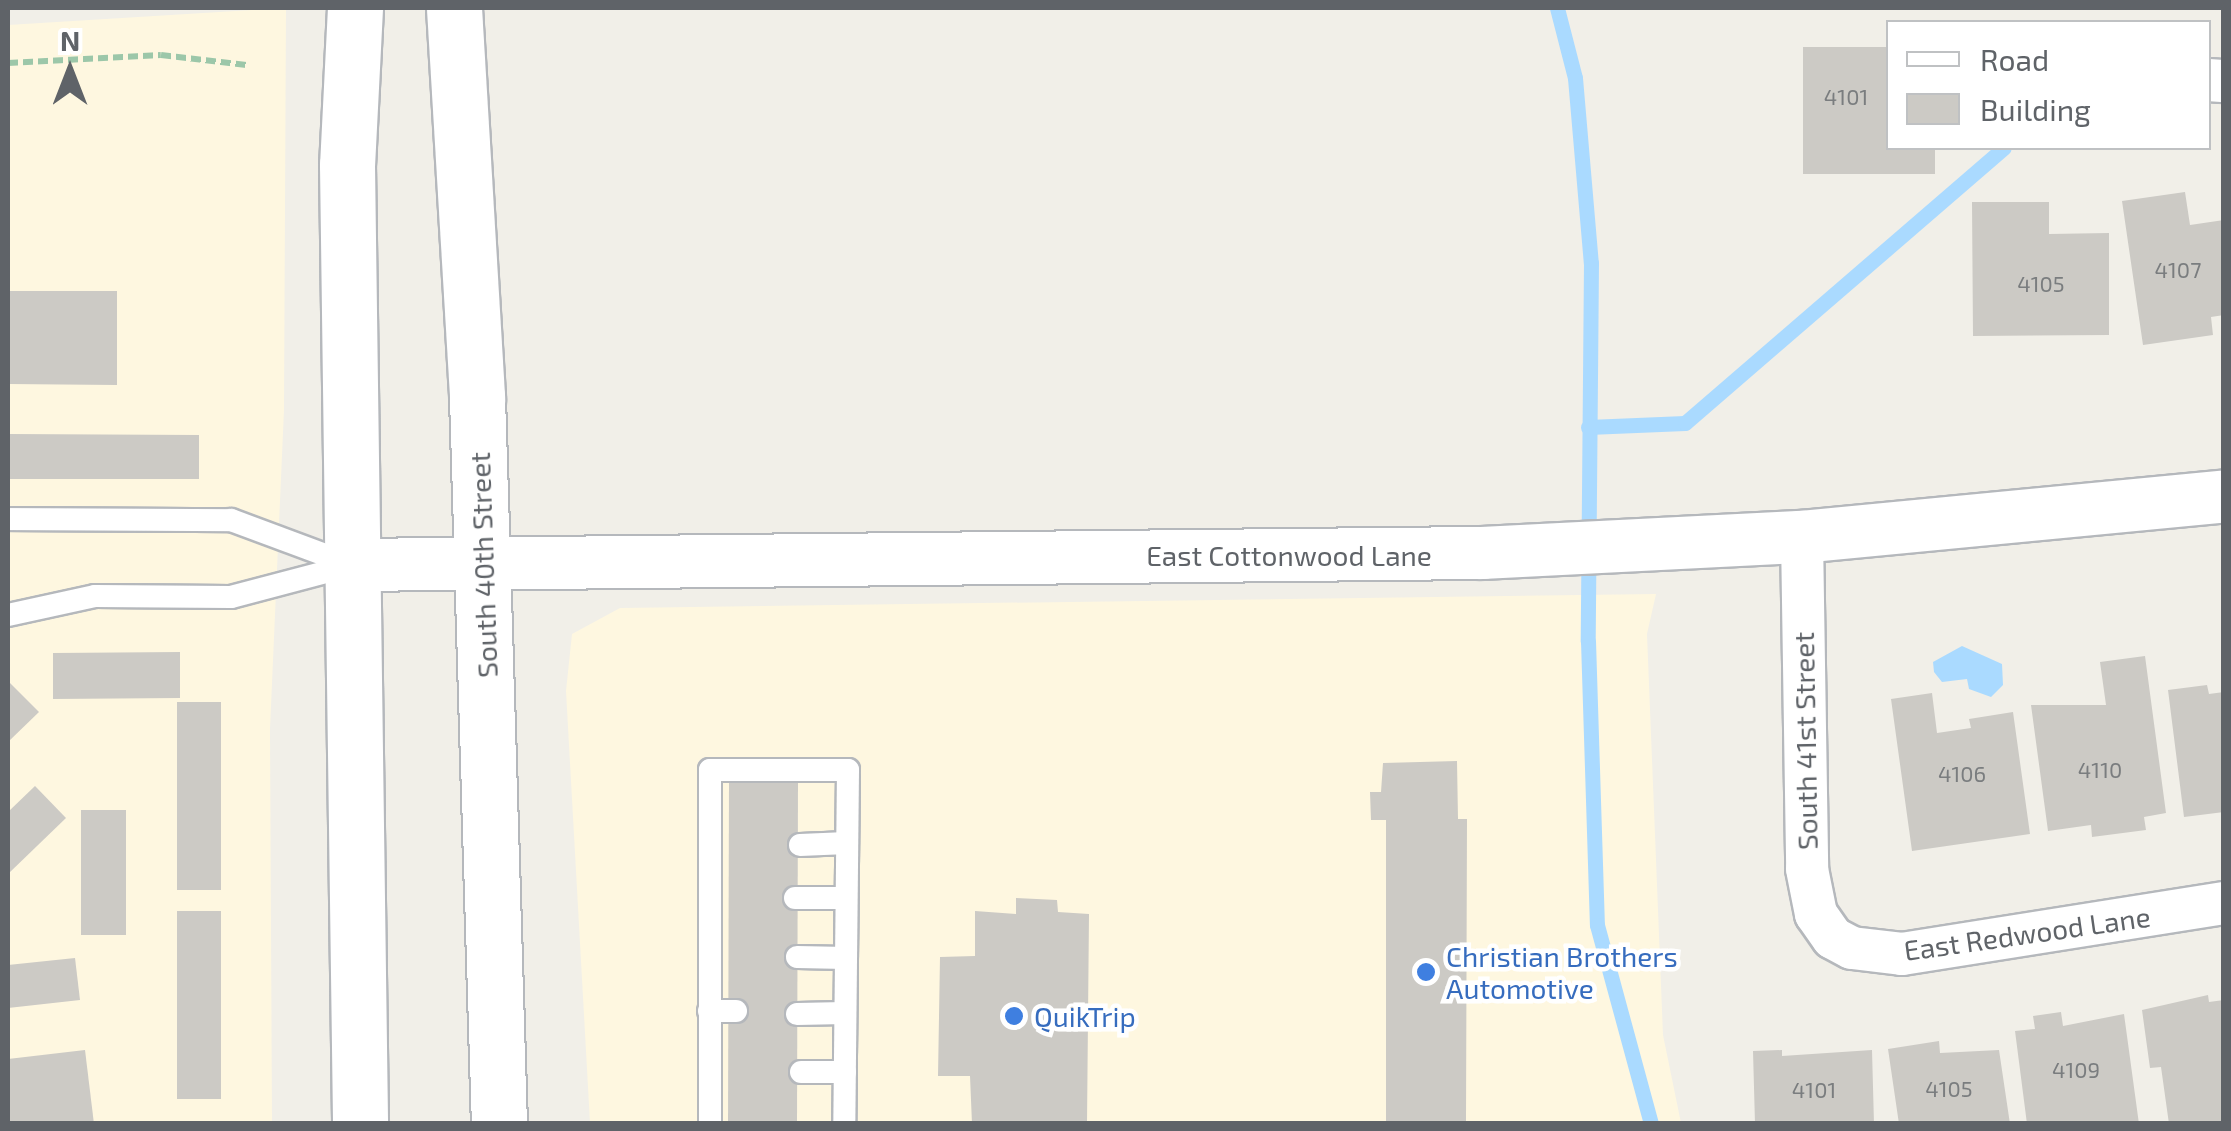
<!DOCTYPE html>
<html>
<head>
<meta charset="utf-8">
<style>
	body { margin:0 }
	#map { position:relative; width:2231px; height:1131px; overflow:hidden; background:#f1efe8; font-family:"Exo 2",sans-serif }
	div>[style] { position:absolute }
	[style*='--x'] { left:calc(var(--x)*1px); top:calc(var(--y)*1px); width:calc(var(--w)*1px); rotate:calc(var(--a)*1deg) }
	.commercial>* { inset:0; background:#fef7e0 }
	.water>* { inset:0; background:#aadaff }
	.stream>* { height:15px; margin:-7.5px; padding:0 7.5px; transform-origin:7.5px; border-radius:7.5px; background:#aadaff }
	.building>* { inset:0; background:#cccac5 }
	.path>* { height:6px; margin-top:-3px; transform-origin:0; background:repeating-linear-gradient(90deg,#9cc7a9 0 10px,transparent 0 15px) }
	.roads { filter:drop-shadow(2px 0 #b5b8bc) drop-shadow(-2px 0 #b5b8bc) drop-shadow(0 2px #b5b8bc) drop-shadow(0 -2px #b5b8bc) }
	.service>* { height:22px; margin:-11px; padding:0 11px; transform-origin:11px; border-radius:11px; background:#fff }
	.minor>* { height:42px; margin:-21px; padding:0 21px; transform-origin:21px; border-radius:21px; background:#fff }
	.tertiary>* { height:52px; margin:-26px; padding:0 26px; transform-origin:26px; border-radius:26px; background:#fff }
	.secondary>* { height:55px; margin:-27.5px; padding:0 27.5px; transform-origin:27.5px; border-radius:27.5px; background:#fff }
	.dots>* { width:28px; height:28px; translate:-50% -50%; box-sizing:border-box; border:5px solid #fff; border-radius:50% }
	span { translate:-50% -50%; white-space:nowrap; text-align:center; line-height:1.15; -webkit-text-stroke:9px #fff; paint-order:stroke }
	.number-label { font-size:22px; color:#7a7d7f }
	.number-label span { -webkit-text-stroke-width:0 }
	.street-label { font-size:28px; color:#5f6368 }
	.shop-label { font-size:28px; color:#366cbe }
	.left { translate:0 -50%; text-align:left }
	.frame { position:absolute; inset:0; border:10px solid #5f6368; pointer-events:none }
	.legend { position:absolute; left:1886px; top:20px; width:325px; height:130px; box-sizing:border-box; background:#fff; border:2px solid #bfc1c3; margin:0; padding:12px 18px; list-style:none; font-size:30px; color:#5f6368 }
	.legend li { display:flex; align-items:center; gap:20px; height:50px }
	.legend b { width:50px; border:2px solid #bfc1c3 }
	.north { position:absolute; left:20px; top:20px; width:100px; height:100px; -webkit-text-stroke:8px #fff; paint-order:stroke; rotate:0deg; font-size:28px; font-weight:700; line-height:40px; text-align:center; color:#5f6368 }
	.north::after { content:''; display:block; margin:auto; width:35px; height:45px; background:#5f6368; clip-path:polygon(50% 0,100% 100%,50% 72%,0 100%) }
</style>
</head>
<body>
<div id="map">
	<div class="commercial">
		<i style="clip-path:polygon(286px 8px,284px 410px,270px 729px,272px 1123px,8px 1124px,8px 25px)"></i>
		<i style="clip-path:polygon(1656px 594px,1647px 634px,1663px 1035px,1681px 1123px,590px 1123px,566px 691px,572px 634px,620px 608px)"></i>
	</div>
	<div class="water">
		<i style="clip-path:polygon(1962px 646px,2002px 664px,2003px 685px,1991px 697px,1969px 689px,1967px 679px,1942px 682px,1934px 672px,1933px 662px)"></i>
	</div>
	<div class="stream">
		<i style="--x:1557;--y:8;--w:72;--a:75.6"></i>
		<i style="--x:1575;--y:78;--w:186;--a:85.1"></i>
		<i style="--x:1591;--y:263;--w:378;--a:90.5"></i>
		<i style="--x:1588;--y:641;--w:284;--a:88.2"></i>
		<i style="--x:1597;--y:925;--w:206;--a:74.8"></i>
		<i style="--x:1588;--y:427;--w:97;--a:-2.4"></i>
		<i style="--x:1685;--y:423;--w:421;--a:-40.8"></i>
	</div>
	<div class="building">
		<i style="clip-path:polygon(1803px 47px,1888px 47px,1888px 148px,1935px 148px,1935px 174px,1803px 174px)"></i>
		<i style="clip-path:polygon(2185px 192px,2190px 225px,2224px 220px,2224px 315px,2211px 317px,2213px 335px,2143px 345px,2122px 201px)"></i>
		<i style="clip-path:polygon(1972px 202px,2049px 202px,2049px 234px,2109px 233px,2109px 335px,1973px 336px)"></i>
		<i style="clip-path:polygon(8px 291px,117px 291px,117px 385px,8px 384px)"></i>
		<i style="clip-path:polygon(9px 434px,199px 435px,199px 479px,9px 479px)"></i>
		<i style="clip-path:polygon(180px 652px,180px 698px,53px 699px,53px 653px)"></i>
		<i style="clip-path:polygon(2145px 656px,2166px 813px,2144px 817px,2146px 830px,2092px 837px,2091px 825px,2048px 831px,2031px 705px,2106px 705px,2100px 662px)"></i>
		<i style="clip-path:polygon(8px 681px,39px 712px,8px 742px)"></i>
		<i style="clip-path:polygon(2207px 685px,2209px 694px,2224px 692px,2224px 812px,2184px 817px,2168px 690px)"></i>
		<i style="clip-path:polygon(1932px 693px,1937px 733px,1971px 728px,1969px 719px,2013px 712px,2030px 834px,1912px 851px,1891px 699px)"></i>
		<i style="clip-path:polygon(177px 702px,221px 702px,221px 890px,177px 890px)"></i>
		<i style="clip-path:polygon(1457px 761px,1458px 819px,1467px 819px,1466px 1124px,1386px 1124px,1386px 820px,1371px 820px,1370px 792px,1381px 792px,1383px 763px)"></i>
		<i style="clip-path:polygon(729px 781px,798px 781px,797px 1124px,728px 1124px)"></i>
		<i style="clip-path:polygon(35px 786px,66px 818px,8px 874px,8px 812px)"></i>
		<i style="clip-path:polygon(81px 810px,126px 810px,126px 935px,81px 935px)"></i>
		<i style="clip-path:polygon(1016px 898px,1057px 900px,1058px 912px,1089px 914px,1087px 1124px,972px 1124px,970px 1076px,938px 1076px,940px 957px,975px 956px,975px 911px,1016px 914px)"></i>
		<i style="clip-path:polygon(177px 911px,221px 911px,221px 1099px,177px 1099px)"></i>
		<i style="clip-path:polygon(75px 958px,80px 1000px,8px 1008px,8px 965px)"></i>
		<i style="clip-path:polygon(2208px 995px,2209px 1002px,2224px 1000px,2224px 1124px,2169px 1124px,2161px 1067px,2150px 1068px,2142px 1010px)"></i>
		<i style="clip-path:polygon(2061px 1012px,2063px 1026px,2124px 1014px,2139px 1124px,2027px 1124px,2015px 1031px,2035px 1029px,2033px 1016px)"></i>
		<i style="clip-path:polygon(1939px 1041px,1940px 1053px,1999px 1050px,2010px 1124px,1899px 1124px,1888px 1049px)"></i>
		<i style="clip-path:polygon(85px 1050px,94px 1124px,8px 1124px,8px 1059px)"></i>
		<i style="clip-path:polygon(1782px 1050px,1782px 1056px,1872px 1050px,1874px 1124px,1755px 1124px,1753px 1051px)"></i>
	</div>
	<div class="path">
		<i style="--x:8;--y:63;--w:153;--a:-3"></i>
		<i style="--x:161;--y:55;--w:86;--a:6.7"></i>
	</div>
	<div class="roads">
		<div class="service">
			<i style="--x:8;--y:519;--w:223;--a:0.3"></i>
			<i style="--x:231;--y:520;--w:129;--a:20.4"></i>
			<i style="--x:8;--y:615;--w:89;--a:-12.3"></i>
			<i style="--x:95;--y:596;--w:136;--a:0.4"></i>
			<i style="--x:231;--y:597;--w:125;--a:-14.8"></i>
			<i style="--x:800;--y:845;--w:47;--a:-2.4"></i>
			<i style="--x:795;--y:898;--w:51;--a:0"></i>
			<i style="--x:797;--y:957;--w:49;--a:1.2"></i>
			<i style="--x:709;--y:1011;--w:27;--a:0"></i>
			<i style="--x:797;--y:1014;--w:48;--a:-1.2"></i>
			<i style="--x:801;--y:1072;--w:44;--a:0"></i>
			<i style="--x:710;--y:1124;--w:354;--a:-90"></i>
			<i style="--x:710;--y:770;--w:138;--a:0"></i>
			<i style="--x:848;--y:770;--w:354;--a:90.6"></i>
		</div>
		<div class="minor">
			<i style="--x:2208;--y:80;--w:16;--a:4"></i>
			<i style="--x:1802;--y:537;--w:332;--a:89.1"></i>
			<i style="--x:1807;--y:869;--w:46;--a:78.7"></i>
			<i style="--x:1816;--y:914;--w:29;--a:55"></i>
			<i style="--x:1833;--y:938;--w:21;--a:28"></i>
			<i style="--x:1852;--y:948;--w:50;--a:6.8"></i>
			<i style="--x:1902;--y:954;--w:326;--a:-9"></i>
		</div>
		<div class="tertiary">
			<i style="--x:352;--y:565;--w:1131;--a:-0.61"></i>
			<i style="--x:1483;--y:553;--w:319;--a:-2.9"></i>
			<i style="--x:1802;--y:537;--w:424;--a:-5.5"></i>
		</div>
		<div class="secondary">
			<i style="--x:355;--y:8;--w:157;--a:92.9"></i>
			<i style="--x:347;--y:165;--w:959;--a:89.22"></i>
			<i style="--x:454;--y:8;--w:390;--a:86.6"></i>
			<i style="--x:477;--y:397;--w:727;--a:88.27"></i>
		</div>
	</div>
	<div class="dots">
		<i style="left:1426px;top:972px;background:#3f7fe0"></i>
		<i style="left:1014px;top:1016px;background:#3f7fe0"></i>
	</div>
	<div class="number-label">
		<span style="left:1846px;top:97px">4101</span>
		<span style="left:2178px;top:270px">4107</span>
		<span style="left:2041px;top:284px">4105</span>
		<span style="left:2100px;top:770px">4110</span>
		<span style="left:1962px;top:774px">4106</span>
		<span style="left:2076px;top:1070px">4109</span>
		<span style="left:1949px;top:1089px">4105</span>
		<span style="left:1814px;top:1090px">4101</span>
	</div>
	<div class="street-label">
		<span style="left:1289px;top:555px">East Cottonwood Lane</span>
		<span style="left:483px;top:565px;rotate:-92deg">South 40th Street</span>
		<span style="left:1805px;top:741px;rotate:-91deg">South 41st Street</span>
		<span style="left:2027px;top:933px;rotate:-8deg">East Redwood Lane</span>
	</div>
	<div class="shop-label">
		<span class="left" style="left:1446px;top:972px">Christian Brothers<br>Automotive</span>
		<span class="left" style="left:1034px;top:1016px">QuikTrip</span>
	</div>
	<div class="frame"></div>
	<ul class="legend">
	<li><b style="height:12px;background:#fff"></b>Road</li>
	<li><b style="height:28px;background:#cccac5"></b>Building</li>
	</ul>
	<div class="north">N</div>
</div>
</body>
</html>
